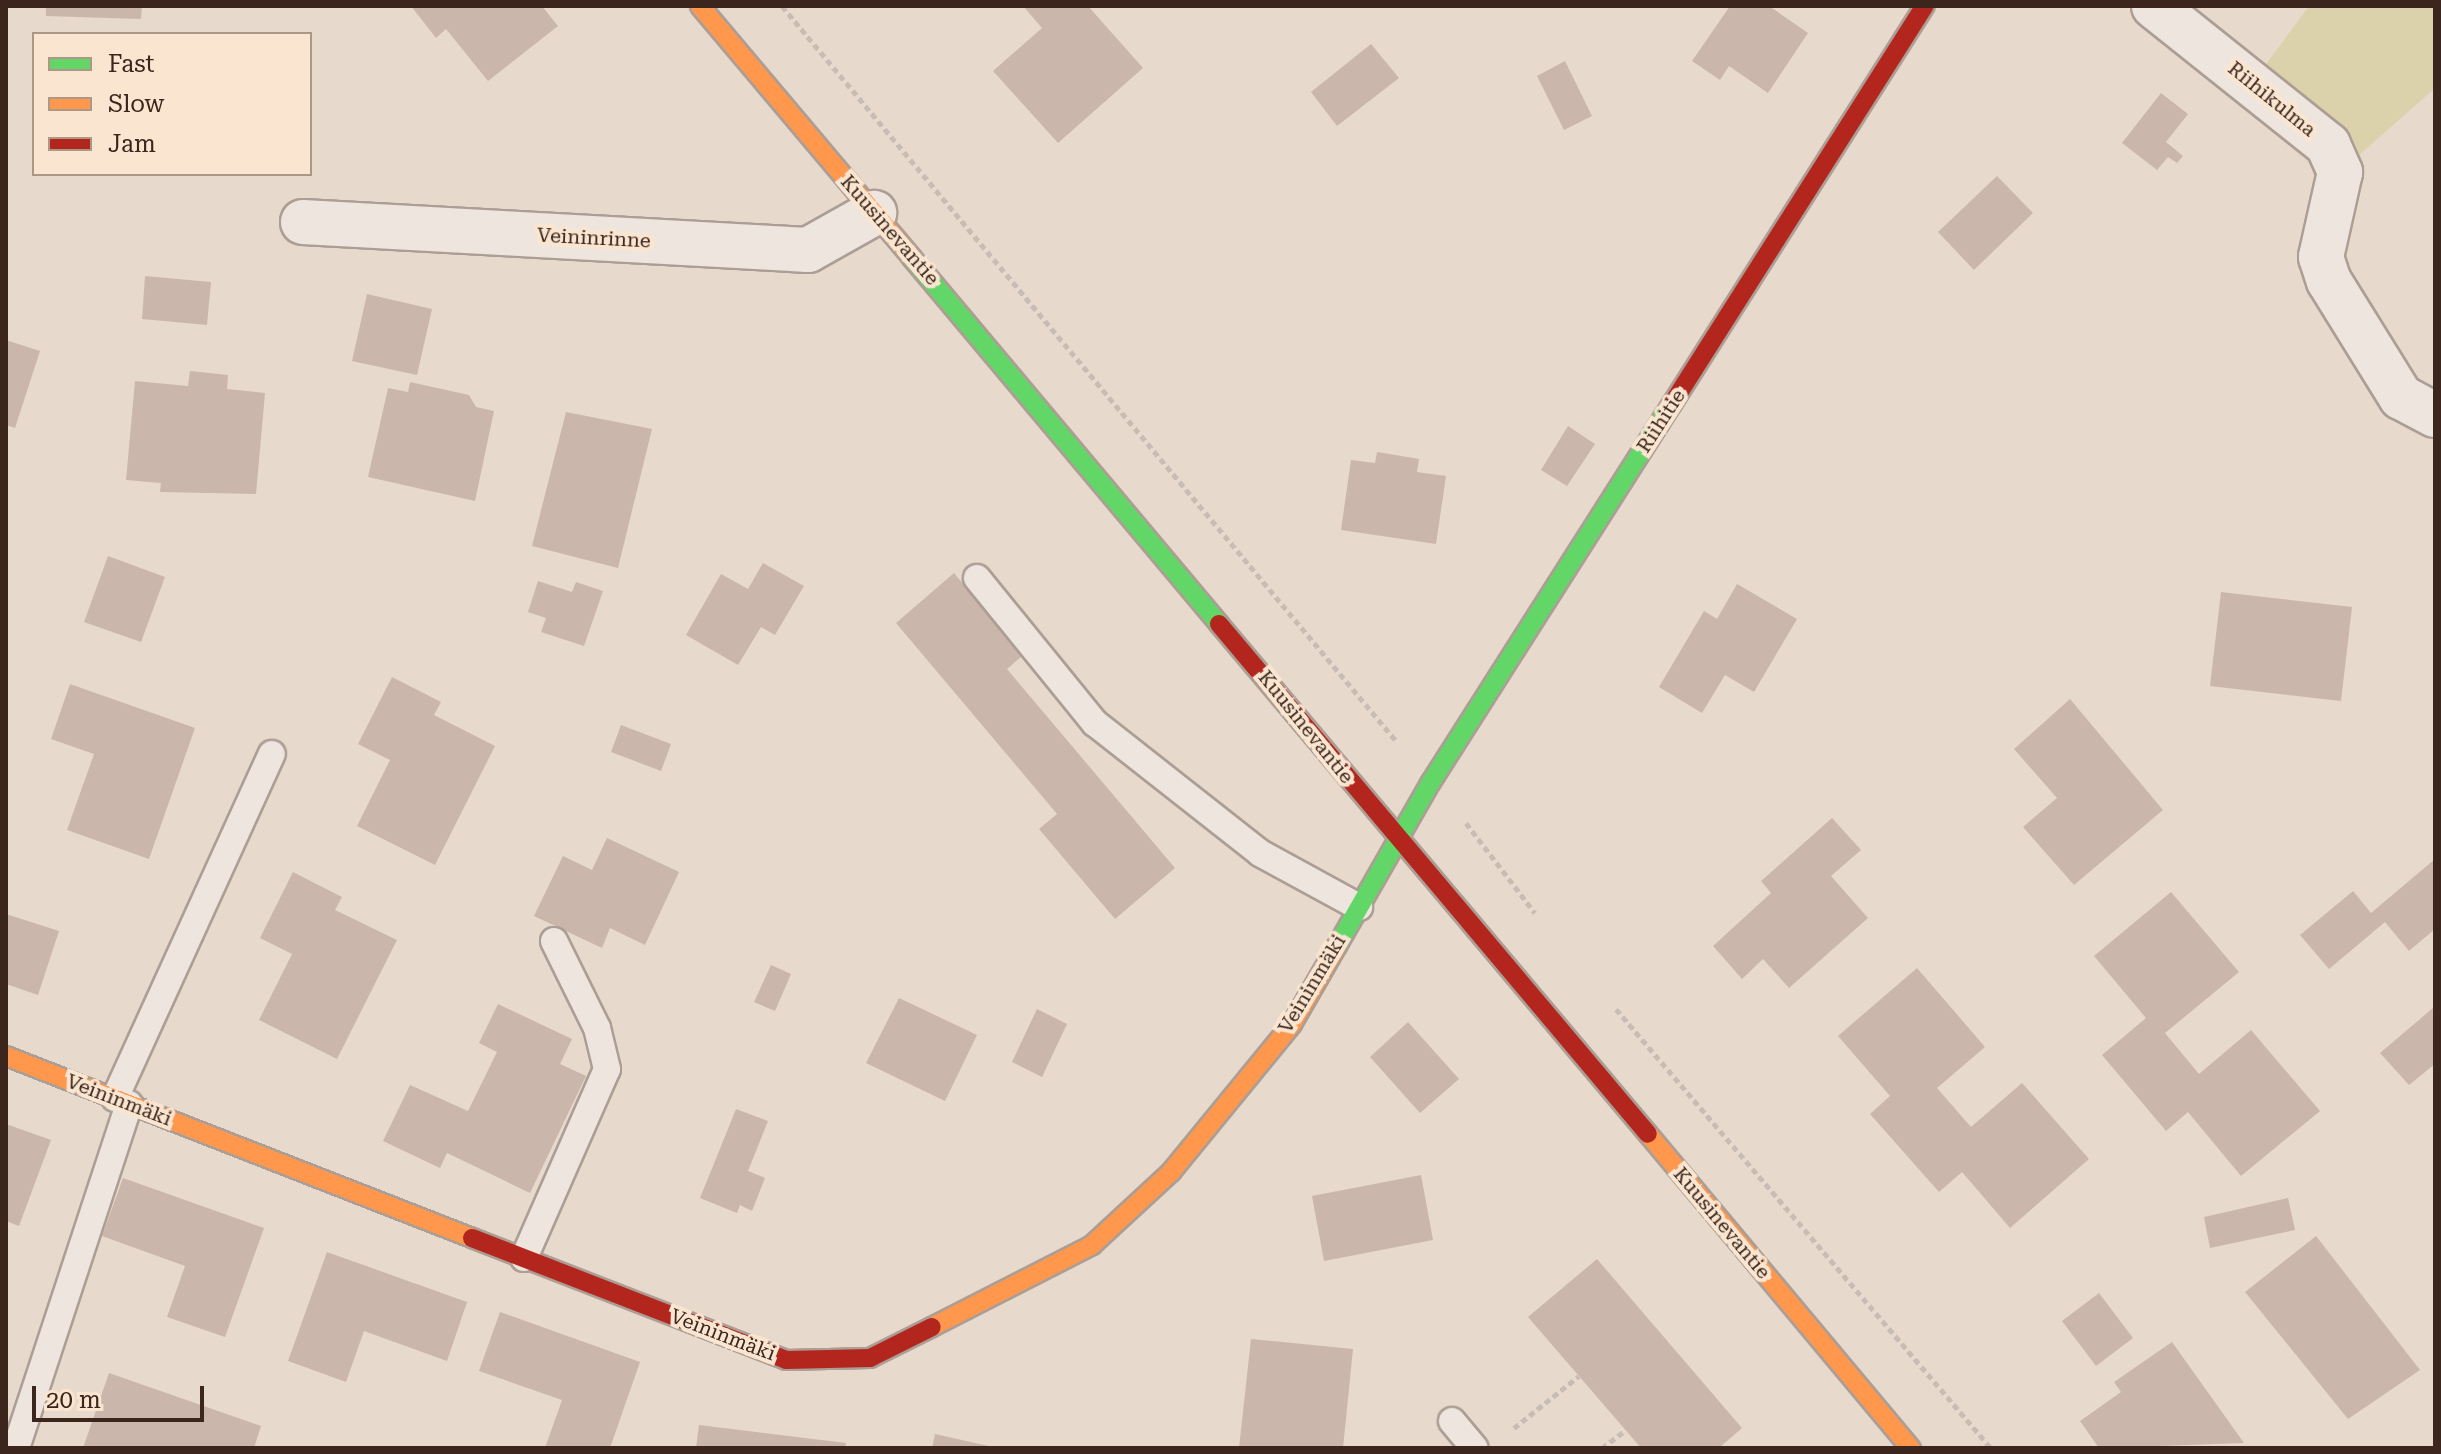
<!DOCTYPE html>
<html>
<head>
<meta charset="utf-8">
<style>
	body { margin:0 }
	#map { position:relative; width:2441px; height:1454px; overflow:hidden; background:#e7d9cb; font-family:"Roboto Serif",serif }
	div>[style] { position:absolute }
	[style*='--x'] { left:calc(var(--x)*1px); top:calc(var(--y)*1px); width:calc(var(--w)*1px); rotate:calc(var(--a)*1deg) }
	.green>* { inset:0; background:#dbd2ac }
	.building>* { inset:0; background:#cbb6ab }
	.path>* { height:5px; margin-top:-2.5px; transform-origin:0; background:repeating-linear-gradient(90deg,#c7bdb5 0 6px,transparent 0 10px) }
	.roads { filter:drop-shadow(2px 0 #ac9e95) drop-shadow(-2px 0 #ac9e95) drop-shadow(0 2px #ac9e95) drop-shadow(0 -2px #ac9e95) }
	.lane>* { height:26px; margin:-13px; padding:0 13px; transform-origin:13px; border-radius:13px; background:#eee6de }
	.street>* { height:44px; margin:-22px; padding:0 22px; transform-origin:22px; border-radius:22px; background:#eee6de }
	.fast>* { height:18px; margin:-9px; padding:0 9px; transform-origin:9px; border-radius:9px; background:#63d668 }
	.slow>* { height:18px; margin:-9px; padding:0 9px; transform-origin:9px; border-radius:9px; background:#ff974d }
	.jam>* { height:18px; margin:-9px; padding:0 9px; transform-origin:9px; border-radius:9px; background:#b3261e }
	span { translate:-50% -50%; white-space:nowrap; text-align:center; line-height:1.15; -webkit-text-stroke:8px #f9e5d0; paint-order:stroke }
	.street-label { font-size:20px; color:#3b251c }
	.frame { position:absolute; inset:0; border:8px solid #3b251c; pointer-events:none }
	.legend { position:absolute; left:32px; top:32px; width:280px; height:144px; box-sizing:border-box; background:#f9e5d0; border:2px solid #ad9888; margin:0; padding:10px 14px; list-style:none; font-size:24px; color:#3b251c }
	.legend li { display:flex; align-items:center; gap:16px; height:40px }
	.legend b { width:40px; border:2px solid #ad9888 }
	.scale { position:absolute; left:32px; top:1386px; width:172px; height:36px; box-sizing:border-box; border:4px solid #3b251c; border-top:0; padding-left:10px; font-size:24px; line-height:28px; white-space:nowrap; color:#3b251c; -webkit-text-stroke:6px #f9e5d0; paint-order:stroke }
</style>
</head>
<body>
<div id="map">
	<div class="green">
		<i style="clip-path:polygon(2309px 6px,2435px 6px,2435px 88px,2340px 172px,2253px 82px)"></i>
	</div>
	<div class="building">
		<i style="clip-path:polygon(46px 6px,142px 6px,141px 19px,46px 16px)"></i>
		<i style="clip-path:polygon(411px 6px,542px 6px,558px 26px,488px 81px,446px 29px,436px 38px)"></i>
		<i style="clip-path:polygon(1023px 6px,1088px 6px,1143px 68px,1058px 143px,993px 71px,1042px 28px)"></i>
		<i style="clip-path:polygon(1730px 6px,1769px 6px,1808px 33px,1768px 93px,1729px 66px,1720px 80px,1692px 61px)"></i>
		<i style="clip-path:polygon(1371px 44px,1399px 78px,1337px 126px,1311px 92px)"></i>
		<i style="clip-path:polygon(1565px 61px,1592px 116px,1564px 130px,1537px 76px)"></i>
		<i style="clip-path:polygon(2161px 93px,2188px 114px,2166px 142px,2183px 156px,2177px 163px,2168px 157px,2157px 170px,2122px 143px)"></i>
		<i style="clip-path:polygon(1997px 176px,2033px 213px,1974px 270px,1938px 232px)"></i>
		<i style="clip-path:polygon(145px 276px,211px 282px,207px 325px,142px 319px)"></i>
		<i style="clip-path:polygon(367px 294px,432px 309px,417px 375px,352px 361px)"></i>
		<i style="clip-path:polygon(6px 340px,40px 351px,15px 428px,6px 425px)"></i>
		<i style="clip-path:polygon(190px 371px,228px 375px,227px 389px,265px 393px,256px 494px,160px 492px,161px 483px,126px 480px,135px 381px,188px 386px)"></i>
		<i style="clip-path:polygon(410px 382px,469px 395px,476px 407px,494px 411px,475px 501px,368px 477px,388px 388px,408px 392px)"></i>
		<i style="clip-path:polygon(566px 412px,652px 429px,618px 568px,532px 546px)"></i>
		<i style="clip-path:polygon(1568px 426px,1595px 444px,1567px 486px,1541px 470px)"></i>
		<i style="clip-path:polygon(1377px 452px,1419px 459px,1417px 472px,1446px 476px,1436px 544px,1341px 530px,1351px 460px,1375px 463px)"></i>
		<i style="clip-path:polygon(108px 556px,165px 577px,141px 642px,84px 622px)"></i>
		<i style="clip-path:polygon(763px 563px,804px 586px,775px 635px,761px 627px,738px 665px,686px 635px,721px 574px,748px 589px)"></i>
		<i style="clip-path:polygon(954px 573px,1023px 655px,1007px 669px,1175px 868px,1115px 919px,1039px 829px,1057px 814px,896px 623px)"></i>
		<i style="clip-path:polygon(538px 581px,572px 592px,576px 582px,603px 591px,584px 646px,541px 632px,546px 618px,528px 612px)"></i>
		<i style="clip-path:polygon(1737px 584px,1797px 619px,1754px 692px,1725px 675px,1702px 713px,1659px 687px,1704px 611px,1717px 619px)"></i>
		<i style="clip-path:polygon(2221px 592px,2352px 607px,2341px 701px,2210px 686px)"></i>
		<i style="clip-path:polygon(392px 677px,441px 702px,434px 715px,495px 746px,435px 865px,357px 826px,390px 760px,358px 744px)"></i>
		<i style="clip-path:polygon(70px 684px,195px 728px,149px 859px,67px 830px,94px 754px,51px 739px)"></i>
		<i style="clip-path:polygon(2070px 699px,2163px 810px,2074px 885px,2023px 827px,2057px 798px,2014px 749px)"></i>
		<i style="clip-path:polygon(621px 725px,671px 744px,661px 771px,611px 752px)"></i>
		<i style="clip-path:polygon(1832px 818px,1861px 850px,1831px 876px,1868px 918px,1789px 988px,1763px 959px,1742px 979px,1713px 946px,1771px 893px,1761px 881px)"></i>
		<i style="clip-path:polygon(607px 838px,679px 872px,645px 945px,610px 928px,602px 948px,534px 916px,563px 856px,592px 870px)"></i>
		<i style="clip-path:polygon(2435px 859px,2435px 929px,2409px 951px,2385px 922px,2329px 969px,2300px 935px,2353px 891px,2371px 913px)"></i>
		<i style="clip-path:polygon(293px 872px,342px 897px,335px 910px,397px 940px,337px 1059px,259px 1020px,292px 954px,260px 938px)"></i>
		<i style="clip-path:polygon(2171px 892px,2239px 972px,2165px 1033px,2199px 1074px,2251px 1030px,2320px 1111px,2241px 1176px,2188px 1112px,2166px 1131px,2102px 1055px,2146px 1018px,2094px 956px)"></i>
		<i style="clip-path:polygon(6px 914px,59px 931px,38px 995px,6px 984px)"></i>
		<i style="clip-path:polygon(771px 965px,791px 974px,775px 1011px,754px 1002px)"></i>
		<i style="clip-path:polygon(1917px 968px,1985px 1047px,1937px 1088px,1971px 1127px,2022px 1083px,2089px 1159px,2010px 1228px,1962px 1172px,1939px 1192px,1870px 1114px,1890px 1096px,1838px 1036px)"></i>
		<i style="clip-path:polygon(899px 998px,977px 1035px,945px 1101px,866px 1063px)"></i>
		<i style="clip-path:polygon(498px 1004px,572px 1039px,560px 1064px,586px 1076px,530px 1193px,447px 1153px,440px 1168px,383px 1141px,410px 1085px,468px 1111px,497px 1052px,479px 1043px)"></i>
		<i style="clip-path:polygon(2433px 1008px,2435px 1064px,2409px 1085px,2380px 1053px)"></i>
		<i style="clip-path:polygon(1037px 1009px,1067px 1024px,1042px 1077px,1012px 1062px)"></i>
		<i style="clip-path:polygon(1408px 1022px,1459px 1079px,1420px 1113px,1370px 1057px)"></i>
		<i style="clip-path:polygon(736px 1109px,768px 1121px,748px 1171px,765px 1178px,752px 1211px,740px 1205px,737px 1213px,700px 1198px)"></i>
		<i style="clip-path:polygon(6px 1124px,51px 1140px,19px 1226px,6px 1221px)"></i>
		<i style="clip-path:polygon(1421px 1175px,1433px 1240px,1324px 1261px,1312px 1196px)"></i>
		<i style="clip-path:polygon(123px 1178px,264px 1228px,225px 1337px,167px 1317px,185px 1266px,102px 1236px)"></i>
		<i style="clip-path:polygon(2288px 1198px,2295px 1230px,2210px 1248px,2204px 1217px)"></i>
		<i style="clip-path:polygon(2316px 1236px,2420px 1370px,2348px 1419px,2245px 1292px)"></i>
		<i style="clip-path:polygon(327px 1252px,467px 1302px,447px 1361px,364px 1331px,346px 1382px,288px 1361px)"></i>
		<i style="clip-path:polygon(1597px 1259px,1742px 1428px,1719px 1448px,1641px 1448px,1528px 1317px)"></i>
		<i style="clip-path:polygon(2099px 1293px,2133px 1338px,2096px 1366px,2062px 1321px)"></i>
		<i style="clip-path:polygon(500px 1312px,640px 1362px,610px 1448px,545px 1448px,562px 1400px,479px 1371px)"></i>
		<i style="clip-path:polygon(1251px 1339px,1353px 1349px,1343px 1448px,1239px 1448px)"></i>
		<i style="clip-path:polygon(2172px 1342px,2244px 1443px,2099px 1448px,2080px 1421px,2121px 1392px,2114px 1382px)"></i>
		<i style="clip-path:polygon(109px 1373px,261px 1426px,254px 1448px,83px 1448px)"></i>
		<i style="clip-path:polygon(699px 1425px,846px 1443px,845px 1448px,696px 1448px)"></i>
		<i style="clip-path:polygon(935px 1434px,993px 1447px,993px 1448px,932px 1448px)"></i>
	</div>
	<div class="path">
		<i style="--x:782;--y:6;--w:959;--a:50.12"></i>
		<i style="--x:1466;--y:823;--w:113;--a:52.5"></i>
		<i style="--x:1616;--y:1009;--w:577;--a:49.5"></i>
		<i style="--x:1514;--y:1428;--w:83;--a:-38.7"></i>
		<i style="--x:1602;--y:1448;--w:30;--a:-37"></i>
	</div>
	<div class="roads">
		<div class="lane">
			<i style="--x:977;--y:578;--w:187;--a:50.9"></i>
			<i style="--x:1095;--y:723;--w:210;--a:38.2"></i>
			<i style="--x:1260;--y:853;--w:113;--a:28.6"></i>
			<i style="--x:115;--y:1098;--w:378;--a:-65.5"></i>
			<i style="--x:524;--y:1258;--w:206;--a:-66.3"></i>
			<i style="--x:607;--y:1069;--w:42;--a:-103.7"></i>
			<i style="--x:597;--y:1028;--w:97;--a:-116.3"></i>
			<i style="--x:1452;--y:1421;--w:35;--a:50"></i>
			<i style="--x:16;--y:1448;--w:362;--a:-71.8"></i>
		</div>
		<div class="street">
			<i style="--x:2154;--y:6;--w:223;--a:38.6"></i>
			<i style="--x:2328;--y:145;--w:30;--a:66"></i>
			<i style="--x:2340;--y:172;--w:87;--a:102.6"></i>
			<i style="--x:2321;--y:257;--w:25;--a:72"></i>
			<i style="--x:2329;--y:281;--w:137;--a:58.2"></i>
			<i style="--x:2401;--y:397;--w:38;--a:28"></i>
			<i style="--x:303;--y:222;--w:506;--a:3.17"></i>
			<i style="--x:808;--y:250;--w:76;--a:-29.3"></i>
		</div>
		<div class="fast">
			<i style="--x:912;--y:258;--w:478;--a:50"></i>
			<i style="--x:1337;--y:946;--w:189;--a:-60.2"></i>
			<i style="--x:1431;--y:782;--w:448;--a:-57.5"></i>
		</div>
		<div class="slow">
			<i style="--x:700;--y:6;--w:329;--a:49.9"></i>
			<i style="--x:6;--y:1056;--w:500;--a:21.33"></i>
			<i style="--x:1648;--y:1134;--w:410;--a:50.1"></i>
			<i style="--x:932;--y:1327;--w:180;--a:-27.1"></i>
			<i style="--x:1092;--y:1245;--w:108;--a:-42.7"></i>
			<i style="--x:1171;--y:1172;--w:191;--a:-50.7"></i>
			<i style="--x:1292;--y:1024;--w:90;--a:-60"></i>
		</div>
		<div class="jam">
			<i style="--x:1672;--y:404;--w:472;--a:-57.6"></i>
			<i style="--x:1219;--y:624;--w:666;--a:49.93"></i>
			<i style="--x:472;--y:1238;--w:337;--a:21.2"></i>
			<i style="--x:786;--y:1360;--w:84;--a:-1.4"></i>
			<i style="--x:870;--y:1358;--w:69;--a:-26.6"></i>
		</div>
	</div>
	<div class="street-label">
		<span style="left:2272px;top:99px;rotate:39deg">Riihikulma</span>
		<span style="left:890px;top:230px;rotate:49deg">Kuusinevantie</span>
		<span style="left:594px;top:238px;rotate:3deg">Veininrinne</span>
		<span style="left:1661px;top:421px;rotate:-57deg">Riihitie</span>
		<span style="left:1306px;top:727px;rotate:51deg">Kuusinevantie</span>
		<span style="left:1312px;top:984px;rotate:-59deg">Veininmäki</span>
		<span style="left:119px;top:1100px;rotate:21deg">Veininmäki</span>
		<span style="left:1722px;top:1223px;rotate:50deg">Kuusinevantie</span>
		<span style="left:723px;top:1335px;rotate:21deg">Veininmäki</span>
	</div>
	<div class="frame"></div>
	<ul class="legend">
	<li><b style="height:10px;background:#63d668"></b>Fast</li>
	<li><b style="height:10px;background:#ff974d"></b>Slow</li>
	<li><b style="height:10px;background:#b3261e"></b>Jam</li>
	</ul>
	<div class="scale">20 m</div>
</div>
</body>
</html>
